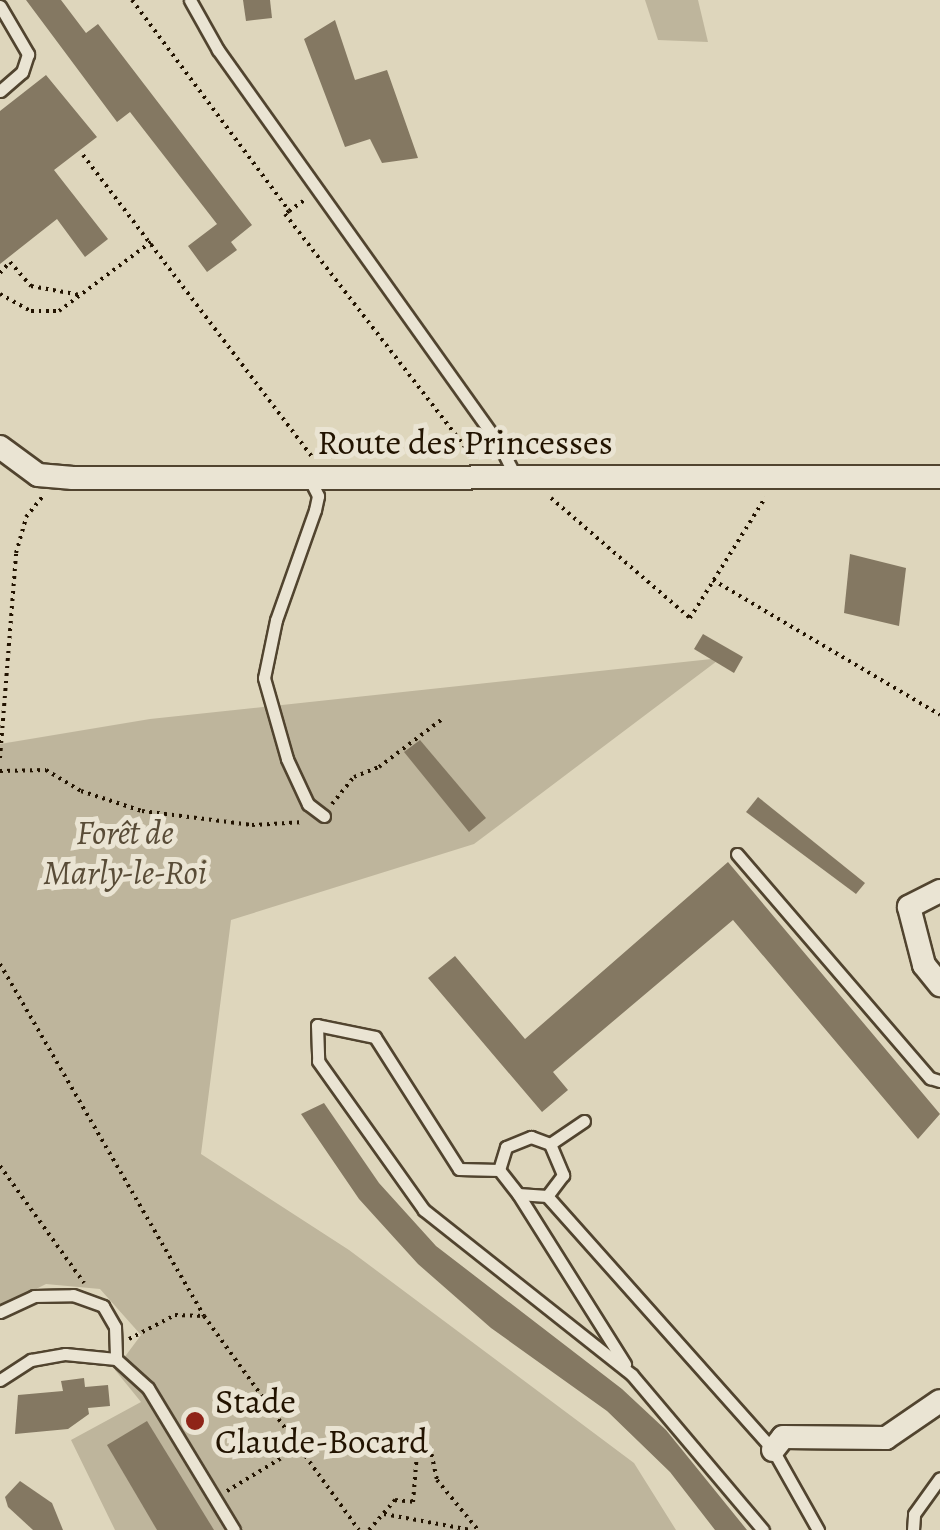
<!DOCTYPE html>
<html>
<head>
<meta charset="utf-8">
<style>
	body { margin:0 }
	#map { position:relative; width:940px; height:1530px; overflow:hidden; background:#ded6bc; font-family:Alegreya,serif }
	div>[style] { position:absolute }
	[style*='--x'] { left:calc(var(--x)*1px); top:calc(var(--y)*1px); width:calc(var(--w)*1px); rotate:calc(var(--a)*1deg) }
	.green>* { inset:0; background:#beb59c }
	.building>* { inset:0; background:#847862 }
	.path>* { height:4px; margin-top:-2px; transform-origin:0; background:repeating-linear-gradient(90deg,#221300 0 2.5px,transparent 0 7.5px) }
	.roads { filter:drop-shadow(2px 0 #51442f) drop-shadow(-2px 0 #51442f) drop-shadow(0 2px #51442f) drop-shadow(0 -2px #51442f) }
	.service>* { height:11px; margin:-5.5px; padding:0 5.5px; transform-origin:5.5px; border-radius:5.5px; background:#eae4d3 }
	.minor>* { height:22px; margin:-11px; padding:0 11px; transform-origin:11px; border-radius:11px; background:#eae4d3 }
	.dots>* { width:28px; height:28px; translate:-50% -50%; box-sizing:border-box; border:5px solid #eae4d3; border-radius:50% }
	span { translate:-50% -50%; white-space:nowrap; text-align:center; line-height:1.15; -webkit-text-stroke:10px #eae4d3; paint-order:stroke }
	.street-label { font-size:35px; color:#221300 }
	.park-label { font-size:35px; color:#594c37; font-style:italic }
	.poi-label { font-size:35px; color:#221300 }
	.left { translate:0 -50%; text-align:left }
</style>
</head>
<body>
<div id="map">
	<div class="green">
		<i style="clip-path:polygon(645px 0,698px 0,708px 42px,658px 40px)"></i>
		<i style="clip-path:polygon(721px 658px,474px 844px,231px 920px,201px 1154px,349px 1250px,634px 1463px,676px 1530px,115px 1530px,71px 1440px,141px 1402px,115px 1370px,141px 1335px,100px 1289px,46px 1284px,0 1307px,0 744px,150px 719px)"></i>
	</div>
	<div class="building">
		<i style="clip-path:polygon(26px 0,61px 0,86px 33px,98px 24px,252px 225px,231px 242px,237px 250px,207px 272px,188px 246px,217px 224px,130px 112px,117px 122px)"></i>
		<i style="clip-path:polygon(243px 0,270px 0,272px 18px,246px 21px)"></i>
		<i style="clip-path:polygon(335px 20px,355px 80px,387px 70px,418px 158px,382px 163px,370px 139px,345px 147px,304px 39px)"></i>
		<i style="clip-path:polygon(46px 75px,97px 137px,54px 170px,108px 239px,85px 257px,57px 219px,0 264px,0 111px)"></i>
		<i style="clip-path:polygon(850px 554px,906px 568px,899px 626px,844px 613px)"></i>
		<i style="clip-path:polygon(703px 634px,743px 657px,734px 673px,694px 649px)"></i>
		<i style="clip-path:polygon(420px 740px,486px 818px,469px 832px,404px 752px)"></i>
		<i style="clip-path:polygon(758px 797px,865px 883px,856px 894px,746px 812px)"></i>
		<i style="clip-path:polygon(728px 862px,940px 1114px,918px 1139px,733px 920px,553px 1072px,568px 1090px,542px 1112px,428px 978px,455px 956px,525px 1039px)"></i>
		<i style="clip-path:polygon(324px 1103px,379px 1183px,436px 1246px,622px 1389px,666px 1430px,747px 1530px,715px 1530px,670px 1472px,607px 1411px,491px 1328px,418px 1264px,359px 1199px,301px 1114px)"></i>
		<i style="clip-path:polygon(84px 1378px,85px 1387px,108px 1385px,110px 1406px,88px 1408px,89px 1414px,68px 1429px,15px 1434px,18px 1395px,63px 1391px,61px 1381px)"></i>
		<i style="clip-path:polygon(147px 1421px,214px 1530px,157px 1530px,107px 1445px)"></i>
		<i style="clip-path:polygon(20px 1481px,52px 1503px,63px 1530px,33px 1530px,8px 1507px,5px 1497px)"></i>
	</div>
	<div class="path">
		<i style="--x:132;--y:0;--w:263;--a:53.3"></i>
		<i style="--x:289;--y:211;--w:21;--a:-35"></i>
		<i style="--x:83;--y:155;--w:380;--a:52.8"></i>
		<i style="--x:289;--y:211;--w:5;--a:143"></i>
		<i style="--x:285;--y:214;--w:304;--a:52.3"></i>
		<i style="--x:0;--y:273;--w:15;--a:-48"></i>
		<i style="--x:10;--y:262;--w:32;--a:49"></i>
		<i style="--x:31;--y:286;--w:50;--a:10.4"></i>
		<i style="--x:0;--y:294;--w:35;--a:29"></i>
		<i style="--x:31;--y:311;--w:28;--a:0"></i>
		<i style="--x:59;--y:311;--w:115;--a:-36.9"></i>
		<i style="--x:551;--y:498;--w:184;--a:40.8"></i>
		<i style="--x:690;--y:618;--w:142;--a:-58"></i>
		<i style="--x:713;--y:580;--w:264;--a:30.7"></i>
		<i style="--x:0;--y:758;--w:206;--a:-85.5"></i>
		<i style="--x:16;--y:553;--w:37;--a:-74"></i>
		<i style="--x:26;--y:517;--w:28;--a:-51"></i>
		<i style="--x:0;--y:771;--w:46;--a:-1.2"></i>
		<i style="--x:46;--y:770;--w:41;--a:31"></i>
		<i style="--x:81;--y:791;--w:64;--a:18.2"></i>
		<i style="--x:142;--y:811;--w:111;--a:7.3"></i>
		<i style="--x:252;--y:825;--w:52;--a:-3.3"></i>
		<i style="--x:332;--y:804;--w:35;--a:-51"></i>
		<i style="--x:354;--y:777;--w:27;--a:-22"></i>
		<i style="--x:379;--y:767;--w:78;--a:-37.2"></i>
		<i style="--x:0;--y:964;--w:407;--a:59.9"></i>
		<i style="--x:204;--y:1316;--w:264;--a:54.1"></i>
		<i style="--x:0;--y:1166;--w:144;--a:54.3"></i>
		<i style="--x:129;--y:1339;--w:52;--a:-27.6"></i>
		<i style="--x:175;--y:1315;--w:29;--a:2"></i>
		<i style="--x:227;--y:1491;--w:81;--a:-31.3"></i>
		<i style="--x:384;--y:1514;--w:88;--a:10.4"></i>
		<i style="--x:369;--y:1530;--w:40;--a:-49"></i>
		<i style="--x:395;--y:1500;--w:18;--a:6"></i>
		<i style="--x:413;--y:1502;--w:49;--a:-85.3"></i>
		<i style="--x:417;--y:1453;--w:14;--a:-25"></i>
		<i style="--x:430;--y:1447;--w:34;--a:78"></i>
		<i style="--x:437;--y:1480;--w:65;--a:50.6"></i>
	</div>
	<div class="roads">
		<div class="service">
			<i style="--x:190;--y:0;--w:57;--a:60.8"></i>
			<i style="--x:218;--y:50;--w:482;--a:54.5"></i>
			<i style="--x:498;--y:442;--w:39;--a:63"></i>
			<i style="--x:0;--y:6;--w:56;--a:59.7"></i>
			<i style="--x:28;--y:54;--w:19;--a:108"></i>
			<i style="--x:22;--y:72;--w:29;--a:139"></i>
			<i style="--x:309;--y:478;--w:20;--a:63"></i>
			<i style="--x:318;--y:496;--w:14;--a:102"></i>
			<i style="--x:315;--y:510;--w:117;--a:109.5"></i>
			<i style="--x:276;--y:620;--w:59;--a:101.7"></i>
			<i style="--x:264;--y:678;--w:84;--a:74.1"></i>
			<i style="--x:287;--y:759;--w:50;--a:65"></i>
			<i style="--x:308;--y:804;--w:20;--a:37"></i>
			<i style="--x:737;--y:854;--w:296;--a:49.3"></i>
			<i style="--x:930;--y:1078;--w:10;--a:17"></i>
			<i style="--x:550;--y:1144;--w:34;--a:67"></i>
			<i style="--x:563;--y:1175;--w:26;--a:127"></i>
			<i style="--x:547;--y:1196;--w:29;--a:-176"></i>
			<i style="--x:518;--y:1194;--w:31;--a:-128"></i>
			<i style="--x:499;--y:1170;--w:24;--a:-73"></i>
			<i style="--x:506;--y:1147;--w:27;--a:-22"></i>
			<i style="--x:531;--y:1137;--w:20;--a:20"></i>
			<i style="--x:550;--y:1144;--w:41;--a:-34.1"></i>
			<i style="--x:499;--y:1170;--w:40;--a:-178.6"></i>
			<i style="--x:459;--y:1169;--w:156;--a:-122.5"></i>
			<i style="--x:375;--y:1037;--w:59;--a:-168.3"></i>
			<i style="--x:317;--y:1025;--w:36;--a:88"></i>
			<i style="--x:318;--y:1061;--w:183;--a:54.6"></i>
			<i style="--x:424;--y:1210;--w:265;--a:38.4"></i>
			<i style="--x:632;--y:1375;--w:203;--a:49.8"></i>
			<i style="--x:518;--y:1194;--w:201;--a:57.8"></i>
			<i style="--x:547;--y:1196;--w:340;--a:48.3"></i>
			<i style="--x:773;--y:1450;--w:92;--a:60.6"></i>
			<i style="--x:0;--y:1312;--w:38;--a:-25"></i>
			<i style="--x:34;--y:1296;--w:39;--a:-1"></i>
			<i style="--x:73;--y:1295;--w:32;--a:20"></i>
			<i style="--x:103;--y:1306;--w:24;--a:60"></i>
			<i style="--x:115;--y:1327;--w:32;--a:88"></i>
			<i style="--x:0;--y:1380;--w:37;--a:-33"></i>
			<i style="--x:31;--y:1360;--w:35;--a:-10"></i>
			<i style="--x:65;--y:1354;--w:51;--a:5.6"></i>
			<i style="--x:116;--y:1359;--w:43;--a:42.2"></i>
			<i style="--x:148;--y:1388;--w:166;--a:58.8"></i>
			<i style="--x:913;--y:1530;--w:16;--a:-86"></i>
			<i style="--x:914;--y:1514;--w:44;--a:-54.2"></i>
		</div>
		<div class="minor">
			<i style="--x:0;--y:447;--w:47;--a:36.4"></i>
			<i style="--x:38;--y:475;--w:35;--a:5"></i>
			<i style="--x:73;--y:478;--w:867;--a:-0.07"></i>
			<i style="--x:940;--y:891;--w:35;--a:153"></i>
			<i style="--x:909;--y:907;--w:60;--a:75.5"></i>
			<i style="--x:924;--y:965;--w:26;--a:51"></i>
			<i style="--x:773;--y:1450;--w:16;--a:-52"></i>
			<i style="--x:783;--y:1437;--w:103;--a:0.6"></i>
			<i style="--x:886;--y:1438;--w:65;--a:-34.4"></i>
		</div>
	</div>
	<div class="dots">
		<i style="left:195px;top:1421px;background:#8f2418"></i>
	</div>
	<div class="street-label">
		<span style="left:465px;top:442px">Route des Princesses</span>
	</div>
	<div class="park-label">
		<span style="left:125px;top:852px">Forêt de<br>Marly-le-Roi</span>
	</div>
	<div class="poi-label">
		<span class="left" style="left:215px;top:1421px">Stade<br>Claude-Bocard</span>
	</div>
</div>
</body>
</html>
